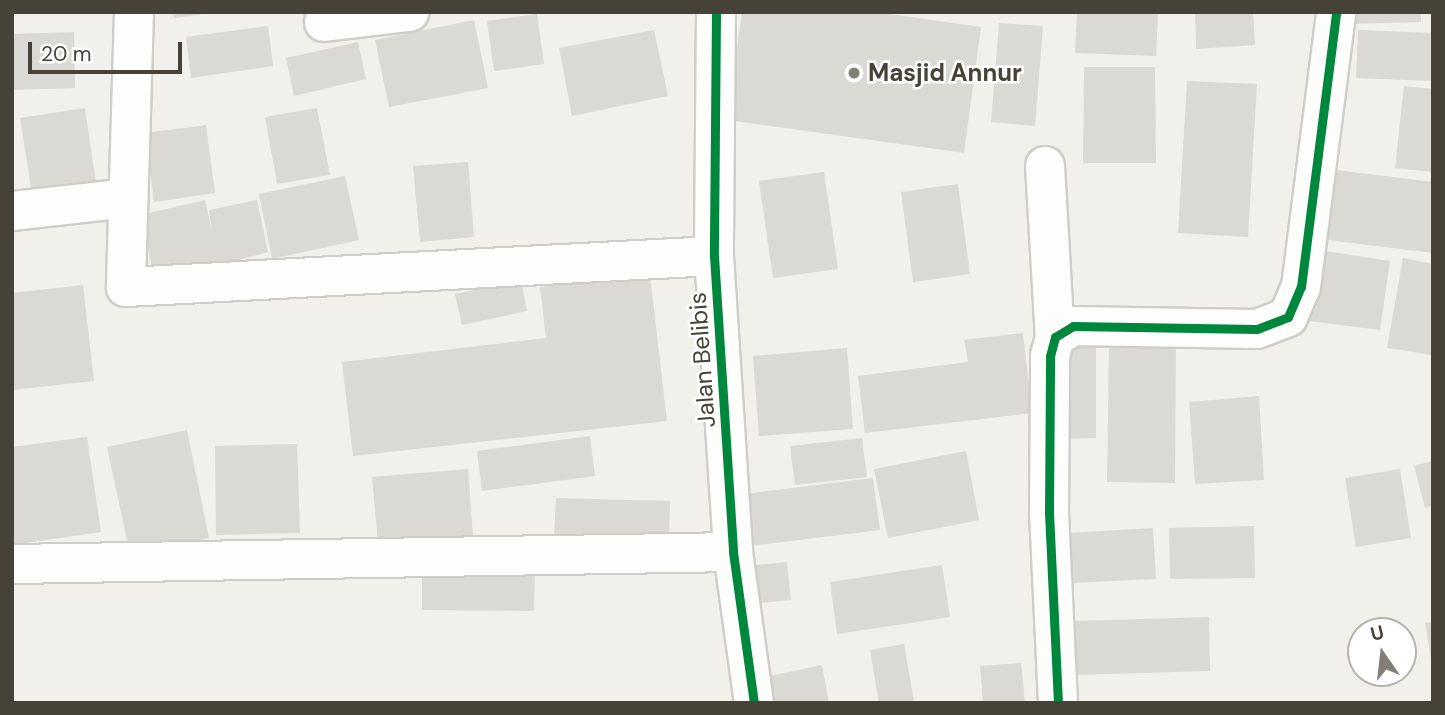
<!DOCTYPE html>
<html>
<head>
<meta charset="utf-8">
<style>
	body { margin:0 }
	#map { position:relative; width:1445px; height:715px; overflow:hidden; background:#f1f0eb; font-family:"DM Sans",sans-serif }
	div>[style] { position:absolute }
	[style*='--x'] { left:calc(var(--x)*1px); top:calc(var(--y)*1px); width:calc(var(--w)*1px); rotate:calc(var(--a)*1deg) }
	.building>* { inset:0; background:#dad9d4 }
	.roads { filter:drop-shadow(2px 0 #cfcdc9) drop-shadow(-2px 0 #cfcdc9) drop-shadow(0 2px #cfcdc9) drop-shadow(0 -2px #cfcdc9) }
	.minor>* { height:38px; margin:-19px; padding:0 19px; transform-origin:19px; border-radius:19px; background:#fdfdfc }
	.cycleway>* { height:9px; margin:-4.5px; padding:0 4.5px; transform-origin:4.5px; border-radius:4.5px; background:#00873e }
	.dots>* { width:19px; height:19px; translate:-50% -50%; box-sizing:border-box; border:4px solid #fff; border-radius:50% }
	span { translate:-50% -50%; white-space:nowrap; text-align:center; line-height:1.15; -webkit-text-stroke:5px #fff; paint-order:stroke }
	.poi-label { font-size:24px; color:#464238; font-weight:700 }
	.left { translate:0 -50%; text-align:left }
	.street-label { font-size:24px; color:#464238 }
	.frame { position:absolute; inset:0; border:14px solid #464238; pointer-events:none }
	.north { position:absolute; left:1347px; top:617px; width:70px; height:70px; box-sizing:border-box; background:#fff; border:2px solid #b5b3af; border-radius:50%; rotate:346deg; font-size:19px; font-weight:700; line-height:28px; text-align:center; color:#464238 }
	.north::after { content:''; display:block; margin:auto; width:24px; height:32px; background:#827f77; clip-path:polygon(50% 0,100% 100%,50% 72%,0 100%) }
	.scale { position:absolute; left:28px; top:42px; width:154px; height:32px; box-sizing:border-box; border:4px solid #464238; border-top:0; padding-left:9px; font-size:21px; line-height:24px; white-space:nowrap; color:#464238; -webkit-text-stroke:5px #fff; paint-order:stroke }
</style>
</head>
<body>
<div id="map">
	<div class="building">
		<i style="clip-path:polygon(173px 12px,204px 12px,204px 14px,174px 18px)"></i>
		<i style="clip-path:polygon(742px 12px,876px 12px,981px 27px,964px 153px,727px 120px)"></i>
		<i style="clip-path:polygon(1077px 12px,1158px 12px,1156px 56px,1075px 53px)"></i>
		<i style="clip-path:polygon(1195px 12px,1253px 12px,1255px 45px,1196px 49px)"></i>
		<i style="clip-path:polygon(1352px 12px,1421px 12px,1421px 22px,1352px 24px)"></i>
		<i style="clip-path:polygon(537px 14px,544px 64px,494px 71px,487px 21px)"></i>
		<i style="clip-path:polygon(474px 20px,488px 88px,389px 107px,375px 40px)"></i>
		<i style="clip-path:polygon(999px 23px,1043px 26px,1035px 126px,991px 122px)"></i>
		<i style="clip-path:polygon(268px 26px,273px 66px,191px 78px,186px 37px)"></i>
		<i style="clip-path:polygon(654px 30px,668px 96px,572px 116px,559px 48px)"></i>
		<i style="clip-path:polygon(1358px 30px,1433px 33px,1433px 81px,1356px 78px)"></i>
		<i style="clip-path:polygon(74px 32px,75px 88px,12px 90px,12px 34px)"></i>
		<i style="clip-path:polygon(358px 42px,366px 79px,294px 96px,286px 58px)"></i>
		<i style="clip-path:polygon(1084px 67px,1155px 67px,1156px 163px,1083px 163px)"></i>
		<i style="clip-path:polygon(1187px 81px,1257px 84px,1248px 237px,1178px 233px)"></i>
		<i style="clip-path:polygon(1404px 86px,1433px 89px,1433px 172px,1395px 168px)"></i>
		<i style="clip-path:polygon(85px 108px,96px 183px,32px 193px,20px 118px)"></i>
		<i style="clip-path:polygon(317px 108px,330px 175px,277px 184px,265px 117px)"></i>
		<i style="clip-path:polygon(206px 125px,215px 193px,154px 202px,145px 133px)"></i>
		<i style="clip-path:polygon(468px 162px,474px 237px,420px 242px,413px 166px)"></i>
		<i style="clip-path:polygon(1328px 169px,1433px 182px,1433px 253px,1319px 239px)"></i>
		<i style="clip-path:polygon(824px 172px,838px 269px,773px 278px,759px 181px)"></i>
		<i style="clip-path:polygon(345px 176px,359px 240px,272px 259px,259px 194px)"></i>
		<i style="clip-path:polygon(958px 184px,970px 274px,913px 282px,901px 192px)"></i>
		<i style="clip-path:polygon(205px 200px,212px 231px,209px 210px,257px 200px,268px 252px,155px 283px,141px 215px)"></i>
		<i style="clip-path:polygon(1319px 250px,1390px 261px,1380px 330px,1309px 321px)"></i>
		<i style="clip-path:polygon(1403px 258px,1433px 264px,1433px 355px,1387px 348px)"></i>
		<i style="clip-path:polygon(650px 275px,667px 421px,353px 456px,342px 362px,546px 338px,540px 287px)"></i>
		<i style="clip-path:polygon(521px 280px,527px 311px,462px 325px,455px 294px)"></i>
		<i style="clip-path:polygon(83px 285px,94px 381px,12px 390px,12px 293px)"></i>
		<i style="clip-path:polygon(1023px 333px,1032px 413px,865px 433px,858px 376px,968px 362px,964px 340px)"></i>
		<i style="clip-path:polygon(1096px 345px,1096px 438px,1058px 439px,1057px 346px)"></i>
		<i style="clip-path:polygon(1109px 345px,1176px 345px,1175px 483px,1107px 482px)"></i>
		<i style="clip-path:polygon(847px 348px,853px 429px,759px 436px,753px 356px)"></i>
		<i style="clip-path:polygon(1259px 396px,1264px 480px,1195px 484px,1189px 402px)"></i>
		<i style="clip-path:polygon(187px 430px,209px 538px,130px 554px,107px 447px)"></i>
		<i style="clip-path:polygon(590px 436px,595px 476px,482px 491px,477px 451px)"></i>
		<i style="clip-path:polygon(87px 437px,101px 532px,12px 545px,12px 447px)"></i>
		<i style="clip-path:polygon(862px 438px,867px 477px,795px 485px,790px 446px)"></i>
		<i style="clip-path:polygon(297px 444px,300px 533px,216px 535px,215px 446px)"></i>
		<i style="clip-path:polygon(966px 451px,979px 520px,888px 538px,874px 469px)"></i>
		<i style="clip-path:polygon(1433px 461px,1433px 506px,1425px 508px,1414px 466px)"></i>
		<i style="clip-path:polygon(468px 469px,473px 536px,378px 544px,372px 477px)"></i>
		<i style="clip-path:polygon(1400px 469px,1411px 538px,1356px 547px,1345px 478px)"></i>
		<i style="clip-path:polygon(873px 478px,880px 530px,742px 547px,735px 495px)"></i>
		<i style="clip-path:polygon(556px 498px,670px 501px,669px 541px,554px 537px)"></i>
		<i style="clip-path:polygon(1254px 526px,1255px 578px,1170px 579px,1169px 528px)"></i>
		<i style="clip-path:polygon(1153px 528px,1156px 579px,1070px 583px,1067px 533px)"></i>
		<i style="clip-path:polygon(787px 562px,791px 600px,751px 604px,746px 566px)"></i>
		<i style="clip-path:polygon(422px 563px,535px 564px,534px 611px,422px 610px)"></i>
		<i style="clip-path:polygon(942px 565px,950px 617px,837px 634px,830px 582px)"></i>
		<i style="clip-path:polygon(1209px 617px,1210px 671px,1074px 675px,1073px 621px)"></i>
		<i style="clip-path:polygon(1433px 622px,1433px 658px,1431px 659px,1425px 623px)"></i>
		<i style="clip-path:polygon(904px 644px,914px 702px,879px 703px,870px 650px)"></i>
		<i style="clip-path:polygon(1021px 663px,1025px 703px,983px 703px,980px 666px)"></i>
		<i style="clip-path:polygon(822px 665px,829px 703px,776px 703px,770px 676px)"></i>
	</div>
	<div class="roads">
		<div class="minor">
			<i style="--x:134;--y:12;--w:275;--a:91.7"></i>
			<i style="--x:126;--y:287;--w:589;--a:-3.02"></i>
			<i style="--x:716;--y:12;--w:244;--a:90.5"></i>
			<i style="--x:714;--y:256;--w:297;--a:86.3"></i>
			<i style="--x:733;--y:552;--w:152;--a:82.1"></i>
			<i style="--x:324;--y:22;--w:86;--a:-6.7"></i>
			<i style="--x:1045;--y:166;--w:171;--a:86.7"></i>
			<i style="--x:12;--y:211;--w:117;--a:-6.4"></i>
			<i style="--x:12;--y:564;--w:721;--a:-0.95"></i>
			<i style="--x:1058;--y:703;--w:189;--a:-92.7"></i>
			<i style="--x:1049;--y:514;--w:158;--a:-89.6"></i>
			<i style="--x:1050;--y:356;--w:20;--a:-75"></i>
			<i style="--x:1055;--y:337;--w:21;--a:-31"></i>
			<i style="--x:1073;--y:326;--w:184;--a:0.9"></i>
			<i style="--x:1257;--y:329;--w:33;--a:-21"></i>
			<i style="--x:1288;--y:317;--w:33;--a:-67"></i>
			<i style="--x:1301;--y:287;--w:277;--a:-82.7"></i>
		</div>
	</div>
	<div class="cycleway">
		<i style="--x:716;--y:12;--w:244;--a:90.5"></i>
		<i style="--x:714;--y:256;--w:297;--a:86.3"></i>
		<i style="--x:733;--y:552;--w:152;--a:82.1"></i>
		<i style="--x:1058;--y:703;--w:189;--a:-92.7"></i>
		<i style="--x:1049;--y:514;--w:158;--a:-89.6"></i>
		<i style="--x:1050;--y:356;--w:20;--a:-75"></i>
		<i style="--x:1055;--y:337;--w:21;--a:-31"></i>
		<i style="--x:1073;--y:326;--w:184;--a:0.9"></i>
		<i style="--x:1257;--y:329;--w:33;--a:-21"></i>
		<i style="--x:1288;--y:317;--w:33;--a:-67"></i>
		<i style="--x:1301;--y:287;--w:277;--a:-82.7"></i>
	</div>
	<div class="dots">
		<i style="left:854px;top:73px;background:#827f77"></i>
	</div>
	<div class="poi-label">
		<span class="left" style="left:868px;top:73px">Masjid Annur</span>
	</div>
	<div class="street-label">
		<span style="left:702px;top:360px;rotate:-94deg">Jalan Belibis</span>
	</div>
	<div class="frame"></div>
	<div class="north">U</div>
	<div class="scale">20 m</div>
</div>
</body>
</html>
